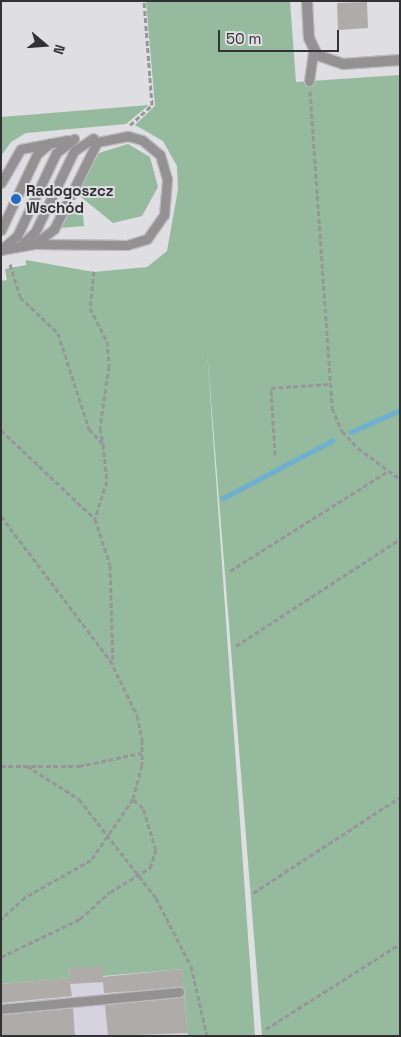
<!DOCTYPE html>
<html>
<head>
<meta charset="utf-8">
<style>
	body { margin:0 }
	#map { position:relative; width:401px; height:1037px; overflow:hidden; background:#dedee3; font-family:"Space Grotesk",sans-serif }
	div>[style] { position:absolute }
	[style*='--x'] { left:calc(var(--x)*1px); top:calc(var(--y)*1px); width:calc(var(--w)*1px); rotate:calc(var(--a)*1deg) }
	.built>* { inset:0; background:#d4d3df }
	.green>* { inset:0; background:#95ba9d }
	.stream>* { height:5px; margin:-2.5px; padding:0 2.5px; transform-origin:2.5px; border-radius:2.5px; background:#70afcd }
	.building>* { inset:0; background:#afaba8 }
	.path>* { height:3px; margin-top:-1.5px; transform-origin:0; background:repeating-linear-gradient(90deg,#96969a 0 5px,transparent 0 7.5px) }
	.roads { filter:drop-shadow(1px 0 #bcbcc0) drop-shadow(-1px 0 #bcbcc0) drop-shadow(0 1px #bcbcc0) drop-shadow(0 -1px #bcbcc0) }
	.service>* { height:9px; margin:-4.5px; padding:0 4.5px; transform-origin:4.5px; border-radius:4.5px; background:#939191 }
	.minor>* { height:10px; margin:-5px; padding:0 5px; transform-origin:5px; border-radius:5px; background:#939191 }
	.dots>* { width:14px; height:14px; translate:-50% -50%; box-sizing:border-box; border:2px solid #dedee3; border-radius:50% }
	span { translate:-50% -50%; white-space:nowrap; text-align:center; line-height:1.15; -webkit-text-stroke:4px #dedee3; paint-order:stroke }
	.poi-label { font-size:15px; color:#323234; font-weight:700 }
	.left { translate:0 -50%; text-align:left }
	.frame { position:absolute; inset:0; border:2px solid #323234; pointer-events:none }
	.north { position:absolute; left:20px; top:20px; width:50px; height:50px; -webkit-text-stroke:4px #dedee3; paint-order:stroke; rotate:108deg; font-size:14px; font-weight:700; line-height:20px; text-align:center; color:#323234 }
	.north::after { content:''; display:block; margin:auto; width:18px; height:22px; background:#323234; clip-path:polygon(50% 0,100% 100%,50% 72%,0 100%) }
	.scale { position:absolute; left:218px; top:30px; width:121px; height:22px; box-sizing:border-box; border:2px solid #323234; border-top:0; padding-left:6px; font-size:15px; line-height:18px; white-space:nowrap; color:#323234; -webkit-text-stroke:4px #dedee3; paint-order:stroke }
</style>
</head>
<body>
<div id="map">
	<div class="built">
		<i style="clip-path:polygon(69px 968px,103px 976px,182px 969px,188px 1036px,1px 1036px,1px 984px,69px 978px)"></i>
	</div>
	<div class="green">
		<i style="clip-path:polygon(146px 1px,290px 1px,296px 82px,400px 75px,400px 1036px,262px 1036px,207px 350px,255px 1036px,188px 1036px,182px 969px,103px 976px,69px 969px,70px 978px,1px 984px,1px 281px,7px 280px,5px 269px,26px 265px,26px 260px,94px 272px,147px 267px,167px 251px,178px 189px,177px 166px,163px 141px,135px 125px,155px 106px)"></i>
		<i style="clip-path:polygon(149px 105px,126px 124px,26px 133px,11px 142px,1px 156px,1px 117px)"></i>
		<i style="clip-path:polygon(128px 144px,150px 157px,158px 187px,142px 216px,113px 223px,76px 193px,99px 153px)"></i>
		<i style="clip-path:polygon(71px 205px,83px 215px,84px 226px,60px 228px)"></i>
	</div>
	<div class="stream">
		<i style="--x:351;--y:432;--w:54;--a:-24.2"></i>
		<i style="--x:223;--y:498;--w:124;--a:-27.8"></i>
	</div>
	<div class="building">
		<i style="clip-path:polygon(367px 2px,368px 28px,338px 30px,337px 3px)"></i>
		<i style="clip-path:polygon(102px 966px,103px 977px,182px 969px,184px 988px,104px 993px,103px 982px,70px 984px,72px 996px,1px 1003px,1px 984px,70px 978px,69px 968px)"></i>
		<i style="clip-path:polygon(184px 995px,188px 1033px,108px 1036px,105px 1005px)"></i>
		<i style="clip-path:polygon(73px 1008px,75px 1036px,1px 1036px,1px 1015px)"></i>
	</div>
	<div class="path">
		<i style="--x:310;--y:91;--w:318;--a:86"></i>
		<i style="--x:332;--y:408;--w:25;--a:67"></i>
		<i style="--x:342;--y:431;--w:23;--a:47"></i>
		<i style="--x:358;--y:448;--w:52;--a:36.4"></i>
		<i style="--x:130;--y:125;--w:30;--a:-42"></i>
		<i style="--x:152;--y:105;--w:104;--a:-94.4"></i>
		<i style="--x:10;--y:264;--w:34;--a:73"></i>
		<i style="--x:20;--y:297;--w:52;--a:43.5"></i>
		<i style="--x:58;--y:333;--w:101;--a:72.1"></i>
		<i style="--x:89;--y:429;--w:21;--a:47"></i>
		<i style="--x:103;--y:444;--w:37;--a:84"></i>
		<i style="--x:107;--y:481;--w:40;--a:108"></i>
		<i style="--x:94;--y:271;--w:37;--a:96"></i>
		<i style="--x:90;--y:308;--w:37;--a:63"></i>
		<i style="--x:107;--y:341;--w:25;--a:85"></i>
		<i style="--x:109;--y:366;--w:63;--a:98.3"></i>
		<i style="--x:100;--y:428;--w:16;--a:79"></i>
		<i style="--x:1;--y:430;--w:129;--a:43.4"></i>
		<i style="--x:95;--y:519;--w:48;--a:71.9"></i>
		<i style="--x:110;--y:565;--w:99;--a:88.3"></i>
		<i style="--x:275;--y:455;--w:67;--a:-93.4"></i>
		<i style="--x:271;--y:388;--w:57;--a:-4"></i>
		<i style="--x:1;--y:516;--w:181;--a:52.9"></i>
		<i style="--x:110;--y:660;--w:61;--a:63.9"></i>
		<i style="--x:137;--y:715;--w:25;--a:78"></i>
		<i style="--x:142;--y:739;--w:26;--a:90"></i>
		<i style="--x:142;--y:765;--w:35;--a:105"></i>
		<i style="--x:133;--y:799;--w:74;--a:124.5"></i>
		<i style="--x:91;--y:860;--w:76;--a:150.7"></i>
		<i style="--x:25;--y:897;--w:33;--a:137"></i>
		<i style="--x:230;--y:571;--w:187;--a:-32.3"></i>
		<i style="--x:236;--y:646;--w:196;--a:-33.1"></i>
		<i style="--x:1;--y:766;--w:78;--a:0"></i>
		<i style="--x:79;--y:766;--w:64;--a:-11.7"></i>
		<i style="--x:27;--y:766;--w:62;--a:32.4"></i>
		<i style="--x:79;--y:799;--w:125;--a:52.1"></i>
		<i style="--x:156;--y:898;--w:76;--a:62.8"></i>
		<i style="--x:191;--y:966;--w:72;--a:77.1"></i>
		<i style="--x:253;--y:893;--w:176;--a:-33.1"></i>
		<i style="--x:1;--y:957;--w:88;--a:-25.7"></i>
		<i style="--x:80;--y:919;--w:40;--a:-42"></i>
		<i style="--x:110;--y:892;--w:47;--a:-31"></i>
		<i style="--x:150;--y:868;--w:19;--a:-72"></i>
		<i style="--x:156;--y:850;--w:44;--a:-107.2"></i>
		<i style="--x:143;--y:808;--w:13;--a:-138"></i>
		<i style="--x:266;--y:1029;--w:159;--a:-32.4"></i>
	</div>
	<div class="roads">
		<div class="service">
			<i style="--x:309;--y:81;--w:30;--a:-82"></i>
			<i style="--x:1;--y:183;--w:39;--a:-60"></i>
			<i style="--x:21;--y:149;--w:48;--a:-10.8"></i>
			<i style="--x:1;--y:230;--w:84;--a:-64.7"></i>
			<i style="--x:37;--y:154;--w:17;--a:-40"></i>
			<i style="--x:21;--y:245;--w:19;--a:-43"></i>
			<i style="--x:35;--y:232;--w:90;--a:-64.3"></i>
			<i style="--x:74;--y:151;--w:23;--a:-34"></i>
			<i style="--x:3;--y:248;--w:18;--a:-41"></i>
			<i style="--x:17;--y:236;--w:92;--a:-64.8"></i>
			<i style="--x:56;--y:153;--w:23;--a:-38"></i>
			<i style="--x:1;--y:250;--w:35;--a:-10"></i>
			<i style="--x:35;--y:244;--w:92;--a:0.6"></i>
			<i style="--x:127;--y:245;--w:21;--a:-17"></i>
			<i style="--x:147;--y:239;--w:29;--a:-55"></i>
			<i style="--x:164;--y:215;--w:36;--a:-85"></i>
			<i style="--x:167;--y:179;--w:25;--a:-106"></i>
			<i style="--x:160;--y:155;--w:23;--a:-140"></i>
			<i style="--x:142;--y:140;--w:15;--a:-164"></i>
			<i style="--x:128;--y:136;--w:32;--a:169"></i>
			<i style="--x:97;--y:142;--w:97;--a:116.3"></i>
			<i style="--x:54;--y:229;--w:24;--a:142"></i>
			<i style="--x:1;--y:1009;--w:179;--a:-5.5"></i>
		</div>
		<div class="minor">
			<i style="--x:307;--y:1;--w:37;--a:87"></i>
			<i style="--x:309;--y:38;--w:19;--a:65"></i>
			<i style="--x:317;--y:55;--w:28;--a:19"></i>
			<i style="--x:343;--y:64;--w:57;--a:-4"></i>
		</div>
	</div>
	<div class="dots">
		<i style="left:16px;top:199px;background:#236bbb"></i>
	</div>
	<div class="poi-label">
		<span class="left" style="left:26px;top:199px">Radogoszcz<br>Wschód</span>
	</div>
	<div class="frame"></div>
	<div class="north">N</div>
	<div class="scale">50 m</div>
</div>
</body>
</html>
